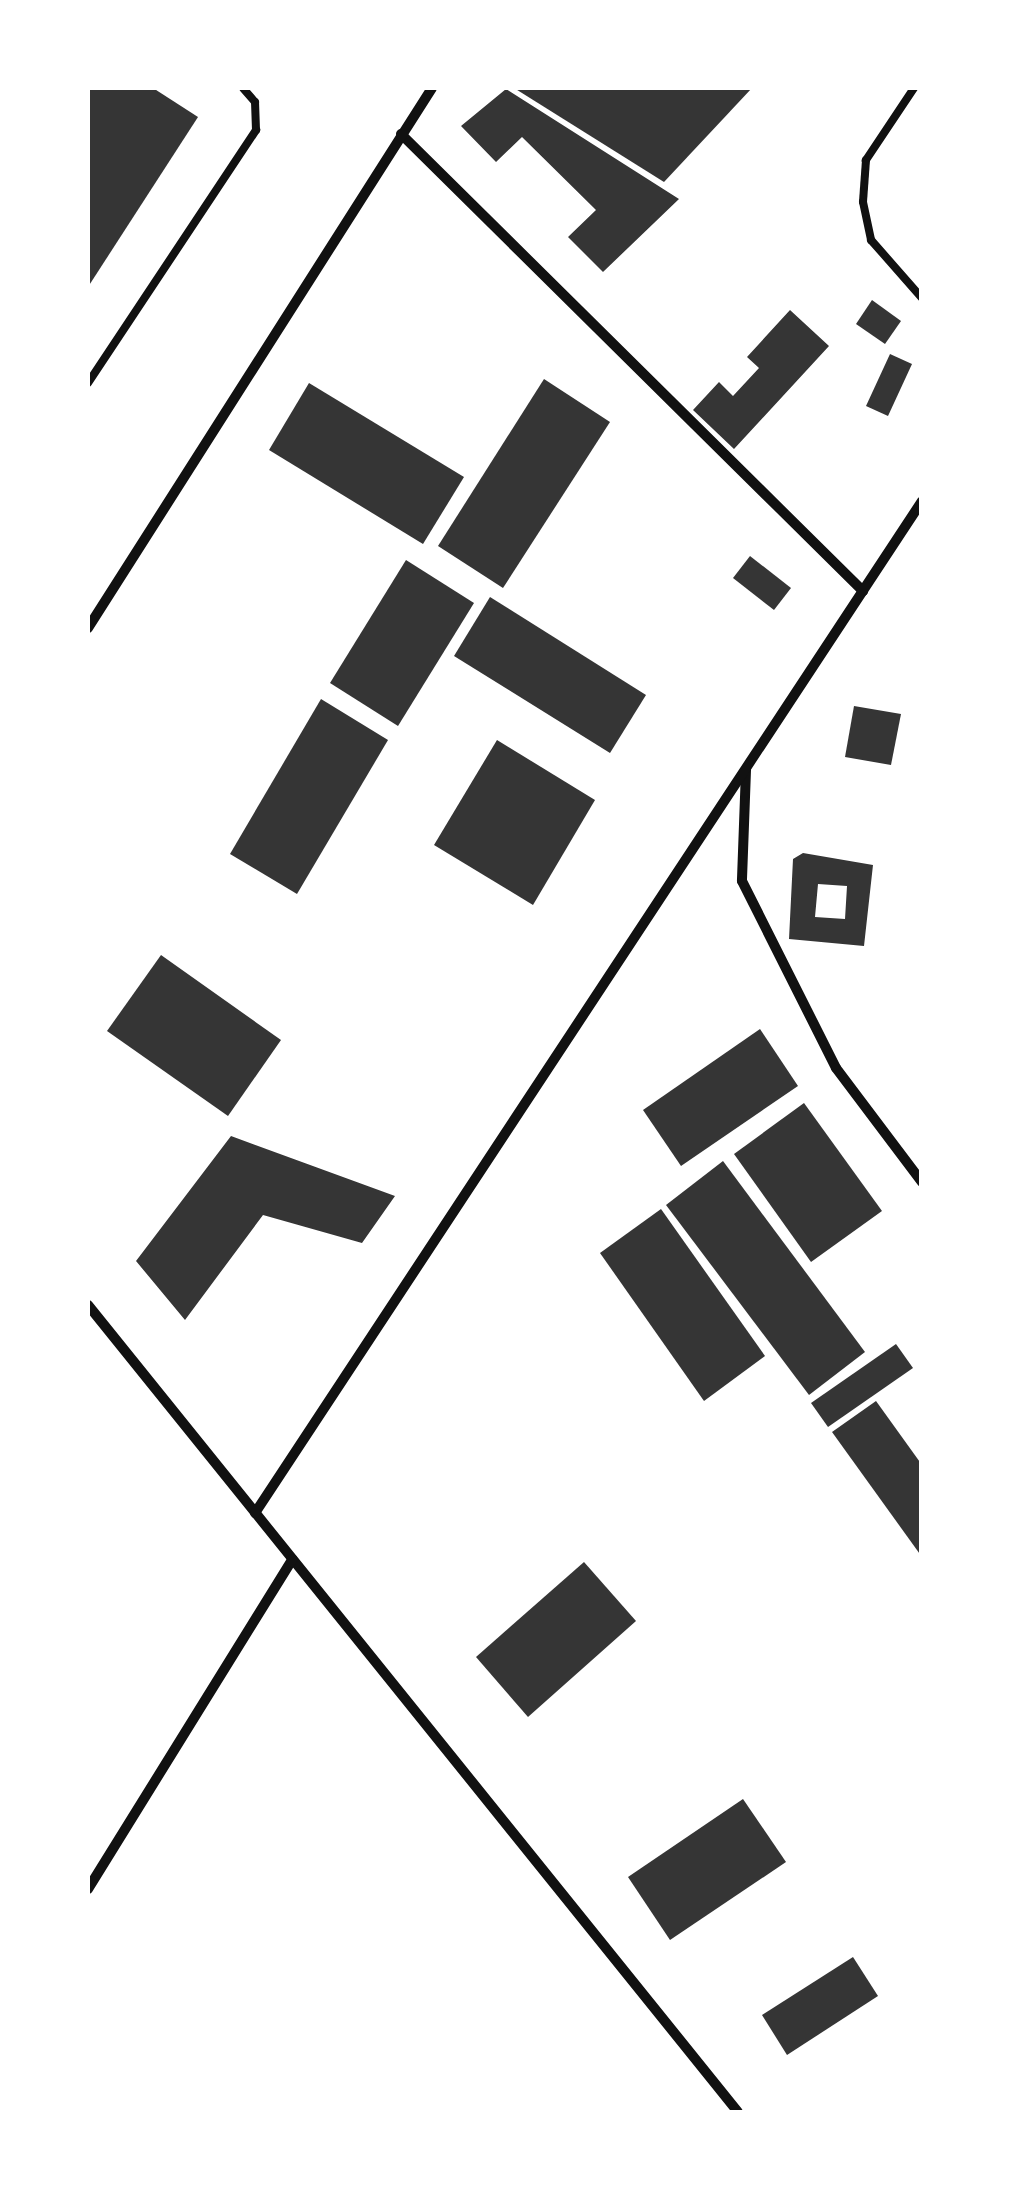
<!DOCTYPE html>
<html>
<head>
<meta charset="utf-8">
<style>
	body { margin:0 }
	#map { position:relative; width:1009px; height:2200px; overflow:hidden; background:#fff; font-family:"Exo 2",sans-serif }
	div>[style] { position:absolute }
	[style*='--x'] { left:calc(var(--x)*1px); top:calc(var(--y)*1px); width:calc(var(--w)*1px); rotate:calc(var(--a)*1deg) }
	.building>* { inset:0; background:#353535 }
	.service>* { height:8px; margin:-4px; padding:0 4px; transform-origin:4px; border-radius:4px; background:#111 }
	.minor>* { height:10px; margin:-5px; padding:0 5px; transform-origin:5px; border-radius:5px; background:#111 }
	span { translate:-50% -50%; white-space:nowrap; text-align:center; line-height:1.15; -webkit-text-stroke:8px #fff; paint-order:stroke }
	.frame { position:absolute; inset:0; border:90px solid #fff; pointer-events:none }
</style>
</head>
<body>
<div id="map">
	<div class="building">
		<i style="clip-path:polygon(88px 88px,153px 88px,198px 117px,88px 287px)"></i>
		<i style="clip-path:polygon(514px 88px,752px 88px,664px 182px)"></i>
		<i style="clip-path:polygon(506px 89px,679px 199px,603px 272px,568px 237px,596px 210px,522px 137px,496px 162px,461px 126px)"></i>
		<i style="clip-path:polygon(872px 300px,901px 321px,885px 344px,856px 324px)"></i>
		<i style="clip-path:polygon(790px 310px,829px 346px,734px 449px,693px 410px,719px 382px,733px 396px,759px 368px,747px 357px)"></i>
		<i style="clip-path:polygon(890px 354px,912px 364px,888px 416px,866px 406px)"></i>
		<i style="clip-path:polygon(544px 379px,610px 422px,503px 588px,438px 546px)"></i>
		<i style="clip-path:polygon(309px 383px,464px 477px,423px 544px,269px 450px)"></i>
		<i style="clip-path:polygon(750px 556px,791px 588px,774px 610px,733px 578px)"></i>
		<i style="clip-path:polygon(406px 560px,474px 603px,398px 726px,330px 683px)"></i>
		<i style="clip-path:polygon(490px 597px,646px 695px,610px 753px,454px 656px)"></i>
		<i style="clip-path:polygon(321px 699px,388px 740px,297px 894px,230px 854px)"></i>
		<i style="clip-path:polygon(854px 706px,901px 714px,891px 765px,845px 757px)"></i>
		<i style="clip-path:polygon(497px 740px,595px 800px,533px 905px,434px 845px)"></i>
		<i style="clip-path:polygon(evenodd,803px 853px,873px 865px,864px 946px,789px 939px,793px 859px,803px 853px,818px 884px,847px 886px,845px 919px,815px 917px,818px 884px)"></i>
		<i style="clip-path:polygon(161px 955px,281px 1040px,228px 1116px,107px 1031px)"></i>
		<i style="clip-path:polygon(760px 1029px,798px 1086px,681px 1166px,643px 1110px)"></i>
		<i style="clip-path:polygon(804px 1103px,882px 1211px,811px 1262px,734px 1154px)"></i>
		<i style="clip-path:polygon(231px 1136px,395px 1196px,362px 1243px,263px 1215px,185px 1320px,136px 1261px)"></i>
		<i style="clip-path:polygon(723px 1161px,865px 1352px,809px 1395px,666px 1205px)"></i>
		<i style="clip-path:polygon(661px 1209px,765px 1356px,704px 1401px,600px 1253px)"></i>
		<i style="clip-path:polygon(896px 1344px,913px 1368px,828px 1427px,811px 1403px)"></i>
		<i style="clip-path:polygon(876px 1401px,922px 1465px,922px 1557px,832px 1432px)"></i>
		<i style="clip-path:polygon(584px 1562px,636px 1621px,528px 1717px,476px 1657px)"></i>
		<i style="clip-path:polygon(743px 1799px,786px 1862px,670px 1940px,628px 1877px)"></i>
		<i style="clip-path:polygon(853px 1957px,878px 1996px,787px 2055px,762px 2015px)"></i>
	</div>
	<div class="service">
		<i style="--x:914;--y:88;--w:87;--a:123.7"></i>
		<i style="--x:866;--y:160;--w:42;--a:94.1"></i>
		<i style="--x:863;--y:202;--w:39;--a:78"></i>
		<i style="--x:871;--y:240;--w:77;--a:48.7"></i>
		<i style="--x:88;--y:383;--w:304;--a:-56.4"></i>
		<i style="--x:256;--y:130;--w:28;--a:-92"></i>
		<i style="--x:255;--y:102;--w:18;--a:-131"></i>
	</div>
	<div class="minor">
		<i style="--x:401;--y:134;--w:650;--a:44.69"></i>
		<i style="--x:88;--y:628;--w:640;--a:-57.5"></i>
		<i style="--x:746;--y:770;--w:111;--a:92.1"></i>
		<i style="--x:742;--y:881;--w:209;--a:63.3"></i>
		<i style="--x:836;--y:1068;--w:143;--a:53"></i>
		<i style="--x:88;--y:1305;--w:1036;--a:51.15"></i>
		<i style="--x:255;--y:1513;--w:1212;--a:-56.61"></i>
		<i style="--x:88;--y:1889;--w:388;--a:-58.2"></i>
	</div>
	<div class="frame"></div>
</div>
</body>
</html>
